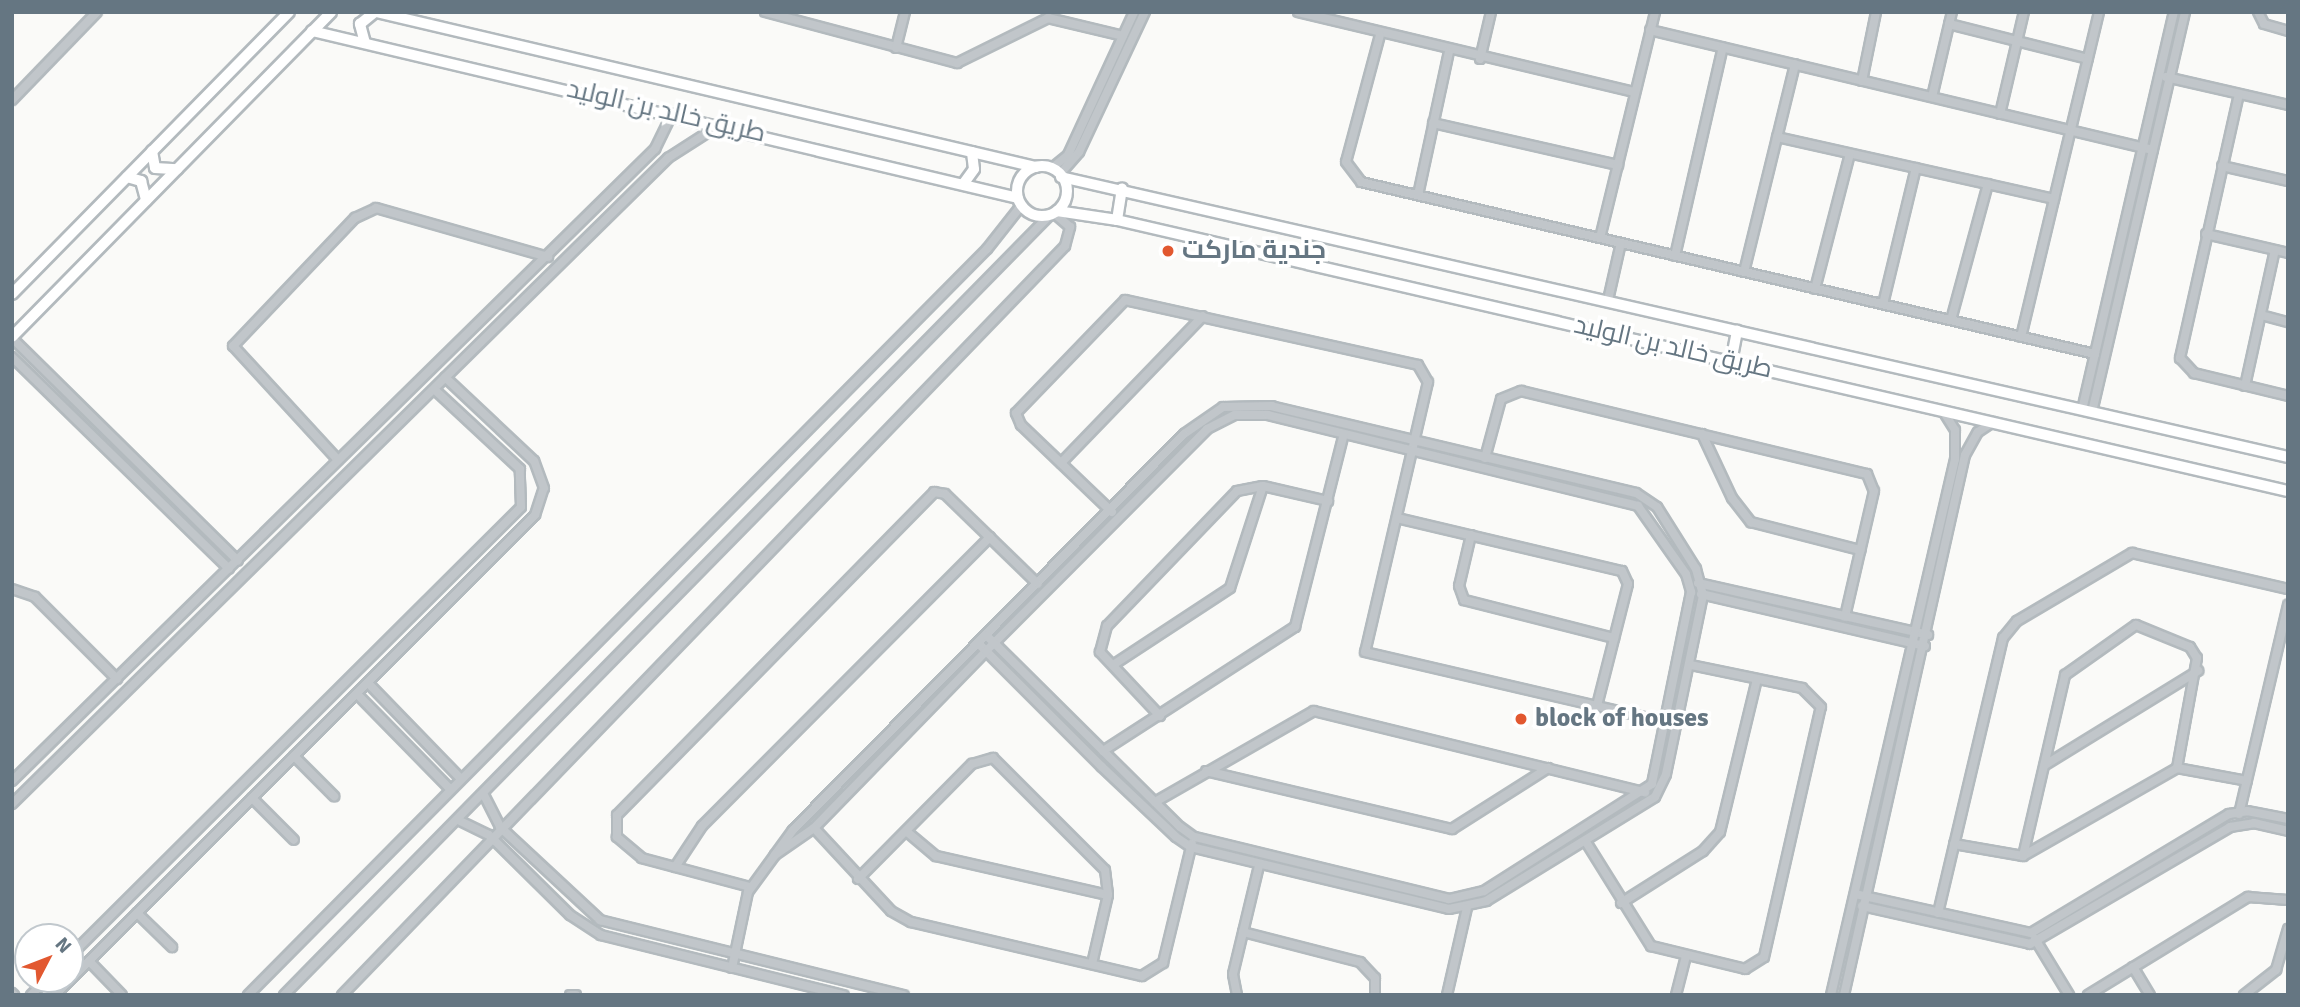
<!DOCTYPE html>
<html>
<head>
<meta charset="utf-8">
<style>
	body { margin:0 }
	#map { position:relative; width:2300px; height:1007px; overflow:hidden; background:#fafaf8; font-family:Signika,Cairo,sans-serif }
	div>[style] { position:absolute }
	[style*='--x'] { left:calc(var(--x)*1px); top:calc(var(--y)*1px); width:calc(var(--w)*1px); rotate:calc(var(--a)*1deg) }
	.roads { filter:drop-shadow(2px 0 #b3babe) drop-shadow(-2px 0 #b3babe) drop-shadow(0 2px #b3babe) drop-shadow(0 -2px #b3babe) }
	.street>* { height:8px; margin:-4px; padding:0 4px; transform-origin:4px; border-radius:4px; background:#c1c6ca }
	.secondary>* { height:10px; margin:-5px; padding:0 5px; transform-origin:5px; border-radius:5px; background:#fff }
	.secondary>.ring { margin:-5px; padding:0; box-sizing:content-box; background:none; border:10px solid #fff; border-radius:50% }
	.dots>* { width:19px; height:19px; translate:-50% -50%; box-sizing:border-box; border:4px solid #fff; border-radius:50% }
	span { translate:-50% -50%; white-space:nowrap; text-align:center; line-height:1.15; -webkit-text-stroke:7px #fff; paint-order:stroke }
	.street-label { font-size:26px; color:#657682 }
	.poi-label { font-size:26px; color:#657682; font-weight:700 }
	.left { translate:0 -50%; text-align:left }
	.frame { position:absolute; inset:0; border:14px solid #657682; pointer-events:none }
	.north { position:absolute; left:14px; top:923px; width:70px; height:70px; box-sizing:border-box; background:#fff; border:2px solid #c1c8cd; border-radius:50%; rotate:48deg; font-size:19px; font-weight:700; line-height:28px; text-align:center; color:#657682 }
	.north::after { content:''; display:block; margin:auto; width:24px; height:32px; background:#e25830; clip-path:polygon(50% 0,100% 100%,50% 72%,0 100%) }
</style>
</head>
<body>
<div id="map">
	<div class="roads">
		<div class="street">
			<i style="--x:765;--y:12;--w:199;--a:14.9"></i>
			<i style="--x:957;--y:63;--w:102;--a:-26.3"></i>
			<i style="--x:1048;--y:18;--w:77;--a:13.5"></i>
			<i style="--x:1298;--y:12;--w:346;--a:13.4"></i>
			<i style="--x:2258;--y:12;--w:13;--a:63"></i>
			<i style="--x:2264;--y:24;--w:25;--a:16"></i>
			<i style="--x:1949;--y:24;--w:143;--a:14.1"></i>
			<i style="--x:1650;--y:30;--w:517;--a:13.42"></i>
			<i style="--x:1380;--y:35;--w:131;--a:105"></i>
			<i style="--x:1346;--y:162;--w:25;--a:53"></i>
			<i style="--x:1361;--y:182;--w:754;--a:13.19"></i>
			<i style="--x:896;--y:48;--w:37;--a:-76"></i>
			<i style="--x:1480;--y:59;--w:48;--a:-76.8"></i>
			<i style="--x:2166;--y:77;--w:125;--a:12.9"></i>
			<i style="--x:1862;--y:81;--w:70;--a:-78.5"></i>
			<i style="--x:2239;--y:94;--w:271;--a:102.6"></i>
			<i style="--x:2180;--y:358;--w:21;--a:47"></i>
			<i style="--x:2194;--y:373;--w:97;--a:13.7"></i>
			<i style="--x:1932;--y:97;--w:87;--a:-76.8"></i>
			<i style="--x:12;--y:100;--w:122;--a:-46"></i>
			<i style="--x:2000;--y:114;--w:105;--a:-76.8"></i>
			<i style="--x:1433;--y:123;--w:190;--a:12.8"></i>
			<i style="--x:1777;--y:137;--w:284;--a:12.6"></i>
			<i style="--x:2222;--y:166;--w:68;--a:12.8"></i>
			<i style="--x:1052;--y:168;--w:21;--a:-39"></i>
			<i style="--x:1068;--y:155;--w:157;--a:-65.2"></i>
			<i style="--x:1060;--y:174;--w:29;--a:-49"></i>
			<i style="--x:1079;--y:152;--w:155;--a:-64.8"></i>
			<i style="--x:1418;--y:195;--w:146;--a:-77.8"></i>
			<i style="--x:2206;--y:234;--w:84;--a:13"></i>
			<i style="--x:1600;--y:238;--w:233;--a:-76.3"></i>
			<i style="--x:1675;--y:256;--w:214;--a:-77.1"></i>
			<i style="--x:1744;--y:272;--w:214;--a:-76.2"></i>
			<i style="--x:1815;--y:289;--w:139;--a:-75.5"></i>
			<i style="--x:1608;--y:300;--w:58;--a:-77.2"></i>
			<i style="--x:1883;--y:304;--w:140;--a:-76.4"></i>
			<i style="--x:2261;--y:315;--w:28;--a:15"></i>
			<i style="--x:1951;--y:320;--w:141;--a:-74.8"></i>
			<i style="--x:2021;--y:337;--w:334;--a:-76.5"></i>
			<i style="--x:12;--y:338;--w:317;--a:44.6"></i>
			<i style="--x:12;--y:357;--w:303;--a:44.3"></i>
			<i style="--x:2245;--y:386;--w:139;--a:-77.6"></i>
			<i style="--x:2082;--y:410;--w:408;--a:-77"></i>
			<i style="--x:2092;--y:412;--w:411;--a:-76.9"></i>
			<i style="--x:1702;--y:434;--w:71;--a:64.9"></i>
			<i style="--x:1732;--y:498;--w:31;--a:52"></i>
			<i style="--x:1751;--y:522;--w:113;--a:14.4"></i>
			<i style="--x:1485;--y:458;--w:61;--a:-74.8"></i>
			<i style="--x:1501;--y:399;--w:22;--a:-22"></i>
			<i style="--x:1521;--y:391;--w:356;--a:13.5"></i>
			<i style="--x:1867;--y:474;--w:18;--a:68"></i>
			<i style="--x:1874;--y:491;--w:129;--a:103"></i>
			<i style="--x:338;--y:460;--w:155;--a:-132.6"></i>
			<i style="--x:233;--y:346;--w:177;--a:-46.4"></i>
			<i style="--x:355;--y:218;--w:23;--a:-25"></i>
			<i style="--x:376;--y:208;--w:179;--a:15.9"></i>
			<i style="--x:1061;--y:463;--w:204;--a:-46"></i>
			<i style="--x:1112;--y:512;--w:126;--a:-136.3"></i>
			<i style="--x:1021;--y:425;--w:13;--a:-113"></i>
			<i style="--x:1016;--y:413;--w:157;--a:-46"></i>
			<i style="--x:1125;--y:300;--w:300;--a:12.5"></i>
			<i style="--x:1418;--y:365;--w:20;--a:60"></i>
			<i style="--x:1428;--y:382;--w:277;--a:103.1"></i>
			<i style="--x:1365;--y:652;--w:314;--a:13.1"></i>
			<i style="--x:1397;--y:518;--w:231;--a:13.3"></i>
			<i style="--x:1622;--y:571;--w:14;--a:65"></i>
			<i style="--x:1628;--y:584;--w:126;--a:104.3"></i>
			<i style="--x:1471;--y:535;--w:52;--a:103.2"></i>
			<i style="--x:1459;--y:586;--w:15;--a:70"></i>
			<i style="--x:1464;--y:600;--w:155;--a:14.2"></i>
			<i style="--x:1698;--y:583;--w:236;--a:12.7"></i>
			<i style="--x:12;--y:589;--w:24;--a:19"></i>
			<i style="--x:35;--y:597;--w:116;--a:45"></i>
			<i style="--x:1701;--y:594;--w:230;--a:13.1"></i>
			<i style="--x:979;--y:644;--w:173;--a:45"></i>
			<i style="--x:1101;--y:766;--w:103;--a:43.4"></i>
			<i style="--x:1176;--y:837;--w:18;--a:34"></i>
			<i style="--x:1191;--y:847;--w:265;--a:13.5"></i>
			<i style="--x:1449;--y:909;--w:38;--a:-12"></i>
			<i style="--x:1486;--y:901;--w:198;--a:-31.6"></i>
			<i style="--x:1655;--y:797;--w:25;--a:-64"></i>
			<i style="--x:1666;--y:774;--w:183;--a:-78.3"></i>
			<i style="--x:1703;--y:595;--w:27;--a:-105"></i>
			<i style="--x:1696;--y:569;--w:73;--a:-122.2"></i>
			<i style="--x:1657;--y:507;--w:25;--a:-146"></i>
			<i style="--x:1636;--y:493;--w:374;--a:-166.6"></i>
			<i style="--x:1272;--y:406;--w:49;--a:178.8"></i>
			<i style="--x:1223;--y:407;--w:47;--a:145.3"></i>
			<i style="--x:1184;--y:434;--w:557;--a:134.64"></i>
			<i style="--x:793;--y:830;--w:31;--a:126"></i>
			<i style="--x:775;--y:855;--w:47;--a:-34.7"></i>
			<i style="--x:814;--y:828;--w:247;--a:-45.8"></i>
			<i style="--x:986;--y:651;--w:11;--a:-45"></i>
			<i style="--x:994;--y:643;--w:302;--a:-45.1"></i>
			<i style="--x:1207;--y:429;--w:31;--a:-27"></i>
			<i style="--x:1235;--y:415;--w:33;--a:0"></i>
			<i style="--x:1268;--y:415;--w:381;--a:13.8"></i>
			<i style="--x:1638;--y:506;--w:83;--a:54.8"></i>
			<i style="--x:1686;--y:574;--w:19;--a:74"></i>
			<i style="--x:1691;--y:592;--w:196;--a:101.5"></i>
			<i style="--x:1652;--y:784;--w:199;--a:147.5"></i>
			<i style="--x:1484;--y:891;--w:36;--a:167"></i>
			<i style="--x:1449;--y:899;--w:262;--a:-166.3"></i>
			<i style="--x:1194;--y:837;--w:17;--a:-144"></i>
			<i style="--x:1180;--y:827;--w:262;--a:-135.3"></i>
			<i style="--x:994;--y:643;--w:10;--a:-135"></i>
			<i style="--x:1113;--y:665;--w:140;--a:-33.3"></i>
			<i style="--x:1230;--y:588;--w:107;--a:-72.1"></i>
			<i style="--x:368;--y:683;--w:132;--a:45.9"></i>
			<i style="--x:357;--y:694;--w:133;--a:45.6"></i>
			<i style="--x:1160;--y:716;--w:88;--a:-133.2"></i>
			<i style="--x:1100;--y:652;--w:27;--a:-75"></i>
			<i style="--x:1107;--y:626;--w:187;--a:-46.1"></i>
			<i style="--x:1237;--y:491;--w:26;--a:-11"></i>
			<i style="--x:1263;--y:486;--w:67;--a:13"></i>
			<i style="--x:1103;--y:751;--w:229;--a:-32.9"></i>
			<i style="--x:1295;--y:627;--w:199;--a:-75.8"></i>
			<i style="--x:294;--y:756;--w:57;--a:45"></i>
			<i style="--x:2045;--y:765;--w:180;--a:-31.6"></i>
			<i style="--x:1206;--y:771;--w:253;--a:13.3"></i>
			<i style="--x:1452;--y:829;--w:114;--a:-32.4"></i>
			<i style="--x:12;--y:781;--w:902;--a:-44.51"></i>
			<i style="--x:655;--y:149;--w:39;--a:-64"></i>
			<i style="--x:484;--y:795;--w:36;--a:63"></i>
			<i style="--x:500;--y:827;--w:137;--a:42.9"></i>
			<i style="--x:600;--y:920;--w:313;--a:13.9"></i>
			<i style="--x:252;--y:798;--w:59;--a:45"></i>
			<i style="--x:1155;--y:802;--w:183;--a:-29.8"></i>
			<i style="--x:1314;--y:711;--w:341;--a:13.8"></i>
			<i style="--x:12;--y:804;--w:921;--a:-44.56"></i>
			<i style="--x:668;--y:158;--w:59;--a:-32.6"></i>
			<i style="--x:2239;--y:814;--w:215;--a:-76.8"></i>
			<i style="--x:458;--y:820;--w:34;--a:26"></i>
			<i style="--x:489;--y:835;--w:114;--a:44.6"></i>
			<i style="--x:570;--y:915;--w:37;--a:33"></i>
			<i style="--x:601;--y:935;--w:250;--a:13.9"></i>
			<i style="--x:814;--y:828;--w:113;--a:47.1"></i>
			<i style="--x:891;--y:911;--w:23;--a:29"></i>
			<i style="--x:911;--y:922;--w:237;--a:13.2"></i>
			<i style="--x:1142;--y:976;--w:25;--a:-32"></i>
			<i style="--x:1163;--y:963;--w:123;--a:-76.4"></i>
			<i style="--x:906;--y:831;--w:39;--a:40"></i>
			<i style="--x:936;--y:856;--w:176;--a:12.8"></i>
			<i style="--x:1586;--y:842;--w:123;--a:58"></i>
			<i style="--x:1651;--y:946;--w:97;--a:13.7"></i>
			<i style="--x:1745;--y:969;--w:22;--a:-32"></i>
			<i style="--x:1764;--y:957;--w:256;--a:-77.2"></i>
			<i style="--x:1821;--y:707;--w:27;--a:-135"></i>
			<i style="--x:1802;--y:688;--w:113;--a:-168.3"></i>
			<i style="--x:1954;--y:844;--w:70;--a:9.9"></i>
			<i style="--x:2023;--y:856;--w:177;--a:-29.7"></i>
			<i style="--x:2177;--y:768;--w:71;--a:10.5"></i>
			<i style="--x:2023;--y:856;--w:186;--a:-76.9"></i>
			<i style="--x:2065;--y:675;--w:87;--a:-35.2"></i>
			<i style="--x:2136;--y:625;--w:58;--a:22.2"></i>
			<i style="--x:2190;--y:647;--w:13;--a:58"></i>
			<i style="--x:2197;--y:658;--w:112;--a:100.3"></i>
			<i style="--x:675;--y:867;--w:49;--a:-56.6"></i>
			<i style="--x:702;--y:826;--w:408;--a:-45.1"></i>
			<i style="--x:858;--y:879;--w:162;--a:-45.3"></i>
			<i style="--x:972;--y:764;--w:22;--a:-16"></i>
			<i style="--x:993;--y:758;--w:158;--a:45"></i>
			<i style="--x:1105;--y:870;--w:25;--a:83"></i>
			<i style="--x:1108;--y:895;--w:71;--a:103.1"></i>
			<i style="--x:750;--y:887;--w:112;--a:-165"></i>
			<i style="--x:642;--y:858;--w:33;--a:-140"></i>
			<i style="--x:617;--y:837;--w:22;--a:-90"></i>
			<i style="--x:617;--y:815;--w:453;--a:-45.5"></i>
			<i style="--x:934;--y:492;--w:11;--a:10"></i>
			<i style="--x:945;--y:494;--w:129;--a:44.1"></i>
			<i style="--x:1855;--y:894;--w:180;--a:12.5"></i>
			<i style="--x:2031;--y:933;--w:231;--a:-31"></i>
			<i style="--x:2229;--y:814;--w:18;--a:-9"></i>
			<i style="--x:2247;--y:811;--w:42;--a:11"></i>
			<i style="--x:1621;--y:903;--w:97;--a:-32.4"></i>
			<i style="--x:1703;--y:851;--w:25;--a:-48"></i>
			<i style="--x:1720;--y:832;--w:157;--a:-76.4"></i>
			<i style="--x:1862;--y:906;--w:172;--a:12.7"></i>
			<i style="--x:2030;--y:944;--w:232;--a:-30.3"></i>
			<i style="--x:2230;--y:827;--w:24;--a:-9"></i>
			<i style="--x:2254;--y:823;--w:35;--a:13"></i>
			<i style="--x:137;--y:913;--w:49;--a:44.2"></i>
			<i style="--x:1938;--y:913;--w:283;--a:-76.7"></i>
			<i style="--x:2003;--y:638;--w:22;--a:-51"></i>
			<i style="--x:2017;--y:621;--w:134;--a:-30.6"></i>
			<i style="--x:2132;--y:553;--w:160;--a:13"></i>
			<i style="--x:1243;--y:932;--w:121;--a:14.4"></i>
			<i style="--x:1360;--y:962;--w:22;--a:47"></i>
			<i style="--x:1375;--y:978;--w:17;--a:90"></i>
			<i style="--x:2035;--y:939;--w:66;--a:58.7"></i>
			<i style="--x:70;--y:956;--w:636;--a:-44.87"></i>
			<i style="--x:521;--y:507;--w:38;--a:-92"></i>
			<i style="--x:520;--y:469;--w:117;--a:-137.1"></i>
			<i style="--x:89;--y:961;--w:47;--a:45.9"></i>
			<i style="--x:2133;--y:967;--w:33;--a:59"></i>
			<i style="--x:732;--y:968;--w:78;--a:-78.1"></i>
			<i style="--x:748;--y:892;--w:46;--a:-53.9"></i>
			<i style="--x:12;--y:993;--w:3;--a:45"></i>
			<i style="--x:31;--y:995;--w:23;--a:-45"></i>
			<i style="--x:55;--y:995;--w:679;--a:-45"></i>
			<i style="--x:535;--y:515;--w:28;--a:-72"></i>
			<i style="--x:544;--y:488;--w:29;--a:-110"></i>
			<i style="--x:534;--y:461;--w:122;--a:-136.7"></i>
			<i style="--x:248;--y:995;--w:1050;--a:-45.27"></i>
			<i style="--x:987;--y:249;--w:55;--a:-51.7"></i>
			<i style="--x:284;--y:995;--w:1093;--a:-45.52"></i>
			<i style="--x:342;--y:995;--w:1041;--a:-46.01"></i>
			<i style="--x:1065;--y:246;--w:20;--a:-75"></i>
			<i style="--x:1070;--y:227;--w:21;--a:-139"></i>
			<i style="--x:570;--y:995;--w:6;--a:0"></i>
			<i style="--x:1237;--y:995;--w:21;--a:-101"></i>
			<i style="--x:1233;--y:974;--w:111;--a:-76.5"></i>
			<i style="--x:1447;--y:995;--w:89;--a:-77.1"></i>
			<i style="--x:1676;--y:995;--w:40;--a:-75.6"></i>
			<i style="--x:1831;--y:995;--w:550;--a:-76.97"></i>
			<i style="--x:1955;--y:459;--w:29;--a:-90"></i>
			<i style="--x:1955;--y:430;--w:22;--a:-122"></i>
			<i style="--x:1844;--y:995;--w:553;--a:-77.37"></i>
			<i style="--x:1965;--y:455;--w:26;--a:-61"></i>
			<i style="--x:1978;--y:432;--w:18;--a:-34"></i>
			<i style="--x:2088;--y:995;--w:188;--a:-31.5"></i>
			<i style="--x:2248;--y:897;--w:40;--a:4.3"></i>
			<i style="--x:2244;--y:995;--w:41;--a:-38"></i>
			<i style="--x:2276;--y:970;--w:43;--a:-73.7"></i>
		</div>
		<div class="secondary">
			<i style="--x:376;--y:12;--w:678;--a:13.22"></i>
			<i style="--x:312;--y:31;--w:725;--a:13.31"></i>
			<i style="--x:365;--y:43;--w:20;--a:-105"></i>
			<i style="--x:360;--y:24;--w:19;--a:-39"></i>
			<i style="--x:152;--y:151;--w:17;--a:80"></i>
			<i style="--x:155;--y:168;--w:22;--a:3"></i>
			<i class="ring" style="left:1017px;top:166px;width:40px;height:40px"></i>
			<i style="--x:127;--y:177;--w:15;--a:16"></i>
			<i style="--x:141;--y:181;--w:20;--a:75"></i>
			<i style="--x:1061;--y:177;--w:1259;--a:12.85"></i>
			<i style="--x:964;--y:183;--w:17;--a:-54"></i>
			<i style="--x:974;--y:169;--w:17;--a:-97"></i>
			<i style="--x:1057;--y:211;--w:61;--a:8.5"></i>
			<i style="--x:1117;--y:220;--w:1202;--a:13.03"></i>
			<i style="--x:1117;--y:220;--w:32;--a:-81"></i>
			<i style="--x:12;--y:294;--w:395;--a:-45.5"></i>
			<i style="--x:12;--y:337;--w:455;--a:-45.5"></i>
			<i style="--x:1731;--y:362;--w:32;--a:-79"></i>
		</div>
	</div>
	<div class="dots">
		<i style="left:1168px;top:251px;background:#e25830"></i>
		<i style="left:1521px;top:719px;background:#e25830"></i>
	</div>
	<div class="street-label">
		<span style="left:666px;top:112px;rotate:13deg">طريق خالد بن الوليد</span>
		<span style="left:1673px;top:348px;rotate:13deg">طريق خالد بن الوليد</span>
	</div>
	<div class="poi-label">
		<span class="left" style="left:1182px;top:251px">جندية ماركت</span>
		<span class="left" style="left:1535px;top:719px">block of houses</span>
	</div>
	<div class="frame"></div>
	<div class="north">N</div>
</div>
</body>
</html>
